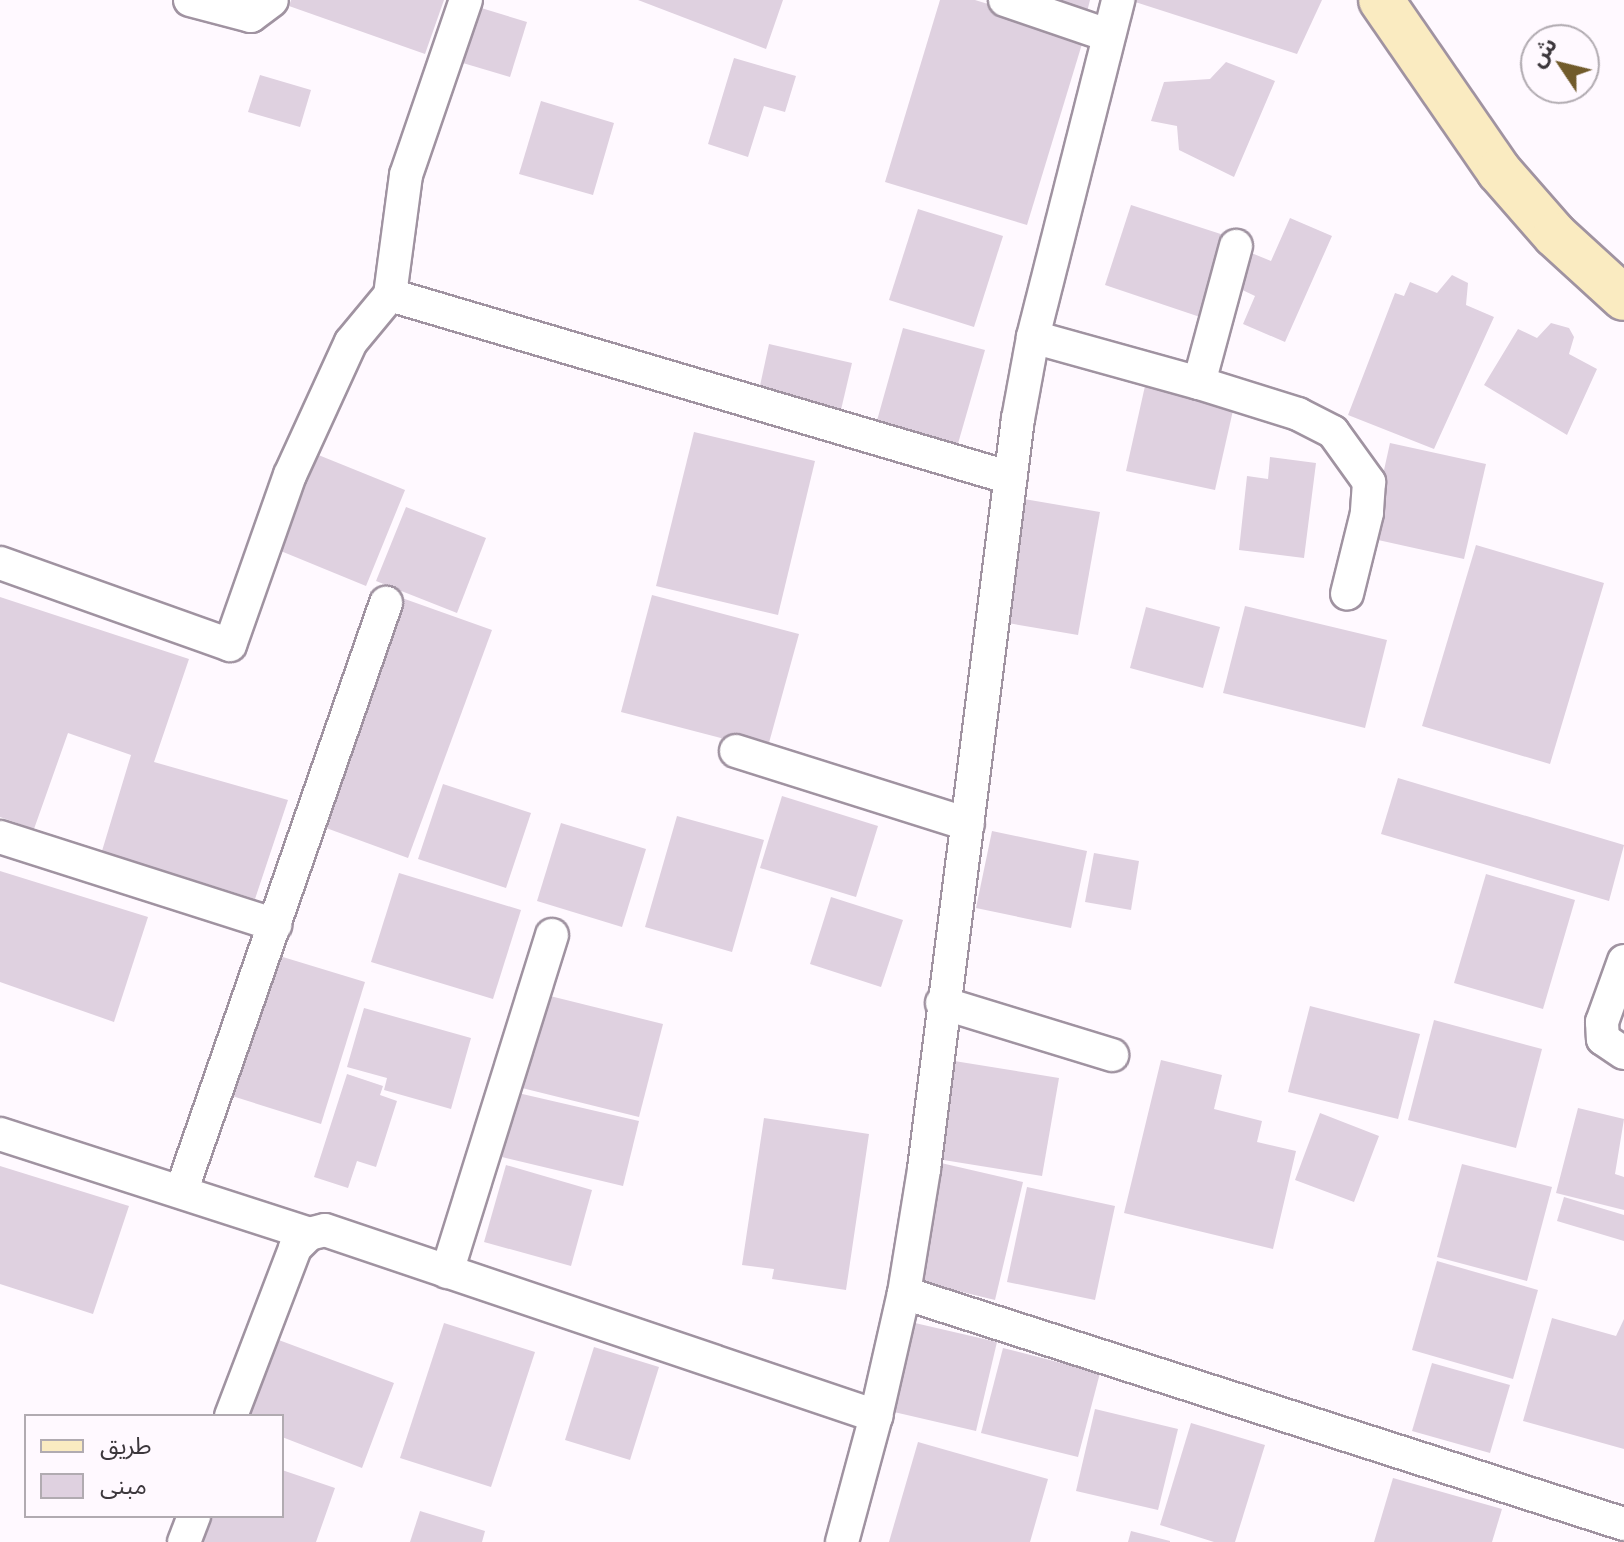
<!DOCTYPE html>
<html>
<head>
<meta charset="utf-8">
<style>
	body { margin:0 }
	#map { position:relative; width:1624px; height:1542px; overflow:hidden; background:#fff9ff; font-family:"Playfair Display","Noto Sans Arabic",serif }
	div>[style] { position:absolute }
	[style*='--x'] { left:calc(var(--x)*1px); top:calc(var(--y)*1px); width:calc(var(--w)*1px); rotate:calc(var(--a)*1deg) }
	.building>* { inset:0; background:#dfd1e0 }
	.roads { filter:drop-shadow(2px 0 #a093a1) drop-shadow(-2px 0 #a093a1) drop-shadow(0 2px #a093a1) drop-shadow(0 -2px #a093a1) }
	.minor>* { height:32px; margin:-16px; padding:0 16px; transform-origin:16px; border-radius:16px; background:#fff }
	.secondary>* { height:44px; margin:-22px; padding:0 22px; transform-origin:22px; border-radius:22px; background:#faebc1 }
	span { translate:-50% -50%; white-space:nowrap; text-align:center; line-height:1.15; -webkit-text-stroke:8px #fff9ff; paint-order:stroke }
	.legend { position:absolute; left:24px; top:1414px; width:260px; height:104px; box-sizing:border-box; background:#fff9ff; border:2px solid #b1abb1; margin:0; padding:10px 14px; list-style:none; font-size:24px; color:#3c373c }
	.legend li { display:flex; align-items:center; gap:16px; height:40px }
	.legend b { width:40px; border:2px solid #b1abb1 }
	.north { position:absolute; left:1520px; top:24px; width:80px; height:80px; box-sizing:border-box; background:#fff9ff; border:2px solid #b1abb1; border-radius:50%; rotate:305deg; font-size:22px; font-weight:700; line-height:32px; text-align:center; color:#3c373c }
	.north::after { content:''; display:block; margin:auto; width:28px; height:36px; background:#715b2b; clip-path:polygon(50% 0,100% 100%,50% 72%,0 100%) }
</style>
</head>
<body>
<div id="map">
	<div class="building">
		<i style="clip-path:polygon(291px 0,444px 0,425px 54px,289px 6px)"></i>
		<i style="clip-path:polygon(455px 0,527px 22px,510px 77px,436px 55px)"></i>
		<i style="clip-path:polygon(638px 0,783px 0,766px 49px)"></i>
		<i style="clip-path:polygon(940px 0,975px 0,1085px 34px,1027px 225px,885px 182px)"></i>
		<i style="clip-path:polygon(1041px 0,1090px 0,1086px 16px)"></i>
		<i style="clip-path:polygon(1129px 0,1322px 0,1297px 54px)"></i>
		<i style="clip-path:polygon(734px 58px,796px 76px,785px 112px,764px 106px,748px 157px,708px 144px)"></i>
		<i style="clip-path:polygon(1226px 62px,1275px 81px,1234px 177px,1179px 150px,1177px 126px,1151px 121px,1164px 82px,1210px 79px)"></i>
		<i style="clip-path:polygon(260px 75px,311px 90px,300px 127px,248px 112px)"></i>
		<i style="clip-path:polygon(541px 101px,614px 123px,593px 195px,519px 174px)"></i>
		<i style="clip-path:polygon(1131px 205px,1230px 237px,1203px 318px,1105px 285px)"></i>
		<i style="clip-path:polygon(918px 209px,1003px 236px,974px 327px,889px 300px)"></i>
		<i style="clip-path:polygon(1290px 218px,1332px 236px,1285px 342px,1243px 324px,1255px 296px,1234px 286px,1249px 252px,1271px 261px)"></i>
		<i style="clip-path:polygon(1452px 275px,1468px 283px,1466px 305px,1494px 317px,1434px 449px,1348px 415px,1395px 293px,1404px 296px,1410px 282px,1437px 293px)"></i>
		<i style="clip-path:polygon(1551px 323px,1569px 328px,1574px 337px,1569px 354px,1597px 369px,1567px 435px,1484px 385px,1518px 329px,1537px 338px)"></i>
		<i style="clip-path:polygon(903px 328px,985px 350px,957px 447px,876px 424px)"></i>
		<i style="clip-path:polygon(769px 344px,852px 363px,840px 414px,758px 395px)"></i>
		<i style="clip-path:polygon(1147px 377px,1236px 397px,1215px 490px,1126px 471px)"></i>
		<i style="clip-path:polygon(694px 432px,815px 461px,778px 615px,656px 586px)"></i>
		<i style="clip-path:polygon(1390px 443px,1486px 464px,1464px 559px,1369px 538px)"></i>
		<i style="clip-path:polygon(311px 452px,405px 490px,366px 586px,271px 547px)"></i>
		<i style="clip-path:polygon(1270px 457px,1316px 463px,1304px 558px,1239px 550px,1247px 476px,1268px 479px)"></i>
		<i style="clip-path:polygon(1024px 499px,1100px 512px,1078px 635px,1002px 622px)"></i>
		<i style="clip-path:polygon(406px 507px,486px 538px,457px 613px,376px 581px)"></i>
		<i style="clip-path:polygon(1476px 545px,1604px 583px,1550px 764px,1422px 726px)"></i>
		<i style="clip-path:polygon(652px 595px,799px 634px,767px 750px,621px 712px)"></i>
		<i style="clip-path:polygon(0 597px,189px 659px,154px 762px,288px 800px,255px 899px,102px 851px,131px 755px,68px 733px,34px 829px,0 817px)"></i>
		<i style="clip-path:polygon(402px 598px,492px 630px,408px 858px,318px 825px)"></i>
		<i style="clip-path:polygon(1245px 606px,1387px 640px,1365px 728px,1223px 693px)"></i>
		<i style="clip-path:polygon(1146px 607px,1220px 627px,1203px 688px,1130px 668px)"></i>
		<i style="clip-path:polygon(1398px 778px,1624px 845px,1609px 901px,1381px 834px)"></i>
		<i style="clip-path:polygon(443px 784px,531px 813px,506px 888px,418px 859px)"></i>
		<i style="clip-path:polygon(782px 796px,878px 826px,856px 897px,760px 868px)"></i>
		<i style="clip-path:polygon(677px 816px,764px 840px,732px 952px,645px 927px)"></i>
		<i style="clip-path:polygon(561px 823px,646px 849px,622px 927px,537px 901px)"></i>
		<i style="clip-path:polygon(992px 831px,1087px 851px,1071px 928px,976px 908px)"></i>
		<i style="clip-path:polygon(1094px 853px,1139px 861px,1131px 910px,1085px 902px)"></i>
		<i style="clip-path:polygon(0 871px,148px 917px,114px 1022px,0 982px)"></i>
		<i style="clip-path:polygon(399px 873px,521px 910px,493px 999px,371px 962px)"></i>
		<i style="clip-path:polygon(1486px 874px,1575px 900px,1543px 1009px,1454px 983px)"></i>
		<i style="clip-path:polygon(831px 897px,903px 920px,881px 987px,810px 964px)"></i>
		<i style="clip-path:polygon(273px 954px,365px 982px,321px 1124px,229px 1095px)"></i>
		<i style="clip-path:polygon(542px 994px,663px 1024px,639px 1117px,518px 1087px)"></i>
		<i style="clip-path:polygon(1310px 1006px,1420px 1034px,1398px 1119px,1288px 1092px)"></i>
		<i style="clip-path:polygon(364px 1008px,471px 1038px,451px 1109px,384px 1090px,387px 1078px,347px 1067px)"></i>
		<i style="clip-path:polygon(1434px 1020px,1542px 1049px,1516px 1148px,1408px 1120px)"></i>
		<i style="clip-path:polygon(948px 1060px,1059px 1078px,1042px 1176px,931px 1158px)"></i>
		<i style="clip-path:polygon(1161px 1060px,1222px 1075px,1214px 1109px,1262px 1121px,1257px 1142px,1296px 1151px,1273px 1249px,1124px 1213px)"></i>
		<i style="clip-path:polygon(347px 1074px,383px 1086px,380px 1095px,397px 1101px,376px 1167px,357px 1161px,348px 1188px,314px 1177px)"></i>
		<i style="clip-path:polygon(518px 1093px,639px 1121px,623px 1186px,502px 1157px)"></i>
		<i style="clip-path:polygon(1578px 1108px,1624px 1119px,1615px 1174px,1624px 1177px,1624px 1210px,1556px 1193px)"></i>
		<i style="clip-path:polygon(1320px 1113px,1379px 1136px,1354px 1202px,1295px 1180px)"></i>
		<i style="clip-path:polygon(764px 1118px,869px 1134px,846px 1290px,772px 1279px,774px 1269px,742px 1265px)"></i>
		<i style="clip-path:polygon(941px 1163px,1023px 1182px,995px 1300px,913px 1280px)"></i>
		<i style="clip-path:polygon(1462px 1164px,1552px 1187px,1527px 1281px,1437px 1257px)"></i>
		<i style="clip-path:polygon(506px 1165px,592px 1190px,571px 1266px,484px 1242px)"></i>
		<i style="clip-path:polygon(0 1166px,129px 1206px,93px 1314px,0 1284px)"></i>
		<i style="clip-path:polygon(1027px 1187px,1115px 1206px,1095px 1300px,1007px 1282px)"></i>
		<i style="clip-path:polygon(1564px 1197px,1624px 1215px,1624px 1241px,1557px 1221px)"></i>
		<i style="clip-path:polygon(1437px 1261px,1538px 1290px,1513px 1379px,1412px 1350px)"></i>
		<i style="clip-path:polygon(1552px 1318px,1616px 1336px,1624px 1319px,1624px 1449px,1523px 1421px)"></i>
		<i style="clip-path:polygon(902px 1320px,997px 1342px,976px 1431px,881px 1409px)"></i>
		<i style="clip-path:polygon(444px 1323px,535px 1352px,491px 1487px,400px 1458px)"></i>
		<i style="clip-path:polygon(268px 1336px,394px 1383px,362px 1468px,282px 1437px,282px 1416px,239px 1416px)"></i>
		<i style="clip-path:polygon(594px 1347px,659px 1367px,630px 1460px,565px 1440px)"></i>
		<i style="clip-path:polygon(1003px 1348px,1100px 1373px,1078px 1457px,981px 1433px)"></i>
		<i style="clip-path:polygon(1432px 1363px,1510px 1385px,1490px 1453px,1412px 1431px)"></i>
		<i style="clip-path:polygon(1095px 1409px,1178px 1429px,1158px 1510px,1076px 1491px)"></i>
		<i style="clip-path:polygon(1191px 1423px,1265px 1445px,1235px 1542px,1214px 1542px,1160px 1525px)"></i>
		<i style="clip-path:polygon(918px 1442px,1048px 1479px,1030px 1542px,889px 1542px)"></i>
		<i style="clip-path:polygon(282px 1470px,335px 1488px,316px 1542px,196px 1542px,205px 1516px,282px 1516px)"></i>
		<i style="clip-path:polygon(1393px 1478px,1502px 1509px,1492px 1542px,1374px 1542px)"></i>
		<i style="clip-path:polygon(420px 1511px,485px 1531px,482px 1542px,410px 1542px)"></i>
		<i style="clip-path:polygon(1131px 1531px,1170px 1541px,1170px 1542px,1128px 1542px)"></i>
	</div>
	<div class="roads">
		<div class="minor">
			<i style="--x:190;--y:0;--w:63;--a:14.7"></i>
			<i style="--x:251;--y:16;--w:26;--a:-37"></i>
			<i style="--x:1005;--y:0;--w:108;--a:18.9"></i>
			<i style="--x:390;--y:295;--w:647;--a:16.42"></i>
			<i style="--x:1033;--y:337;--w:172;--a:15.5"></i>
			<i style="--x:1199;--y:383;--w:104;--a:17.4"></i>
			<i style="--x:1298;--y:414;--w:39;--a:27"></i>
			<i style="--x:1333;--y:432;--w:62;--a:54.2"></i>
			<i style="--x:1369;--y:482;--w:31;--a:94"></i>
			<i style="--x:1367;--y:513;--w:83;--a:103.9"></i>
			<i style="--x:1199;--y:383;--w:142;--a:-74.9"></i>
			<i style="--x:0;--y:563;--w:244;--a:19.6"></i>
			<i style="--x:230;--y:645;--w:180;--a:-70.6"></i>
			<i style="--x:290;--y:475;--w:146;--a:-65.4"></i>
			<i style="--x:351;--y:342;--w:61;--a:-50.3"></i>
			<i style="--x:390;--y:295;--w:121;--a:-82.4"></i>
			<i style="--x:406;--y:175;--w:185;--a:-71.1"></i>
			<i style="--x:736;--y:751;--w:243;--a:17.5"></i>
			<i style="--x:0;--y:837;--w:289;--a:17.7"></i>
			<i style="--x:1624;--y:961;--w:65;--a:109.8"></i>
			<i style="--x:1602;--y:1022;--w:17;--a:87"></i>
			<i style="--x:1603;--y:1039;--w:25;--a:34"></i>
			<i style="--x:942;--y:1003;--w:178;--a:17"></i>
			<i style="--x:0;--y:1134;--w:325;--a:17.9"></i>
			<i style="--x:181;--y:1192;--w:624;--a:-70.81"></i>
			<i style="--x:447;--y:1272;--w:353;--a:-72.7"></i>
			<i style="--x:904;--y:1293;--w:756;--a:17.79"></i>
			<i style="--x:231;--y:1416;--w:180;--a:-69.1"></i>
			<i style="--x:295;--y:1248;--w:20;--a:-45"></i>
			<i style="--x:309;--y:1234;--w:16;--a:-14"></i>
			<i style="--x:325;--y:1230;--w:582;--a:18.65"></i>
			<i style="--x:876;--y:1416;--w:126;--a:-77.2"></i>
			<i style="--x:904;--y:1293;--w:126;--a:-80.8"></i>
			<i style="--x:924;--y:1169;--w:756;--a:-82.86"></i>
			<i style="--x:1018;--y:419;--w:83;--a:-79.6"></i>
			<i style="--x:1033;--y:337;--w:348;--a:-75.8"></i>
			<i style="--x:184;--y:1542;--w:28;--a:-69"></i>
			<i style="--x:842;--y:1542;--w:131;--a:-74.9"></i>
		</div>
		<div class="secondary">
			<i style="--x:1381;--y:0;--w:208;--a:55.4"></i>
			<i style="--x:1499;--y:171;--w:85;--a:48.8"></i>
			<i style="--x:1555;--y:235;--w:93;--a:42.4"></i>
		</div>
	</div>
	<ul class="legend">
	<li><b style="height:10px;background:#faebc1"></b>طريق</li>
	<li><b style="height:22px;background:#dfd1e0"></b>مبنى</li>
	</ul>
	<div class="north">ش</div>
</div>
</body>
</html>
